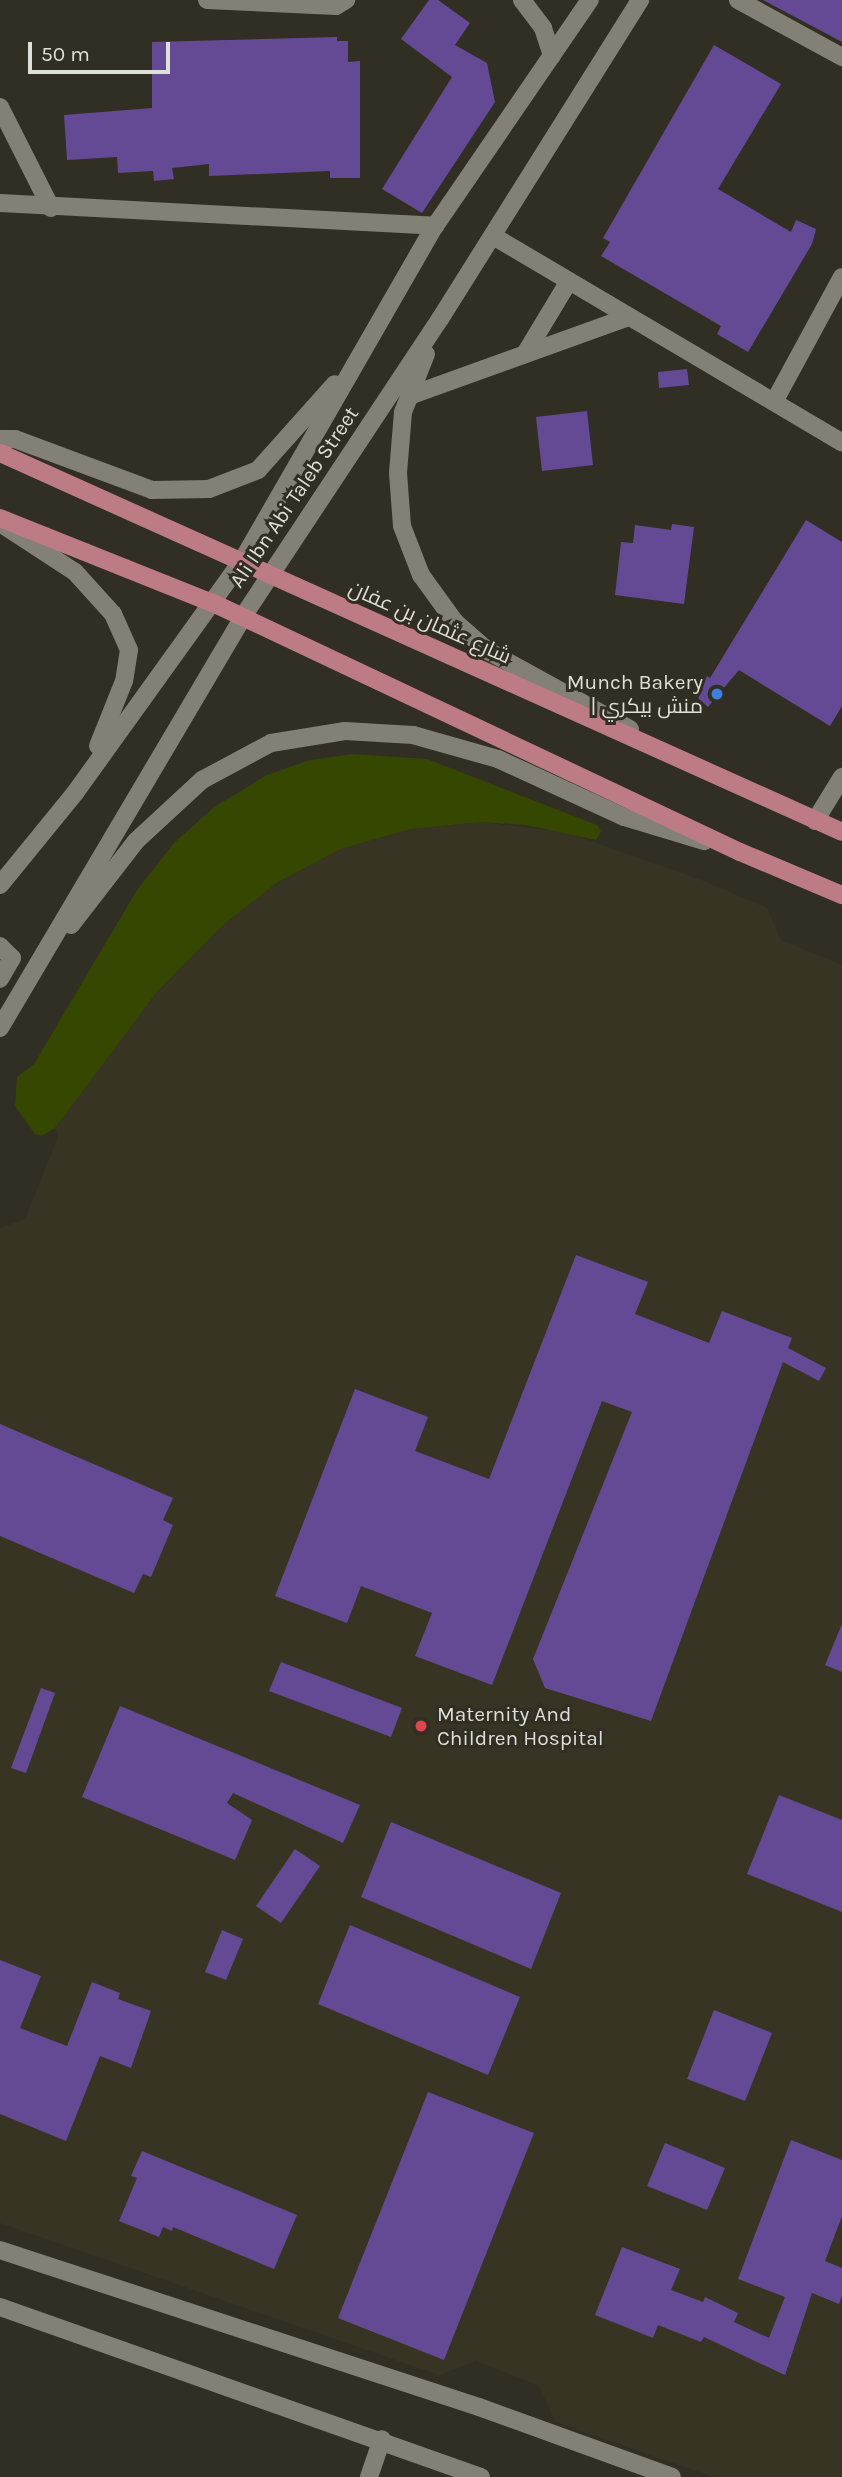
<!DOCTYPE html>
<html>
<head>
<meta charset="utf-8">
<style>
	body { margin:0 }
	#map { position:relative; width:842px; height:2477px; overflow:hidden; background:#312e24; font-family:Karla,Cairo,sans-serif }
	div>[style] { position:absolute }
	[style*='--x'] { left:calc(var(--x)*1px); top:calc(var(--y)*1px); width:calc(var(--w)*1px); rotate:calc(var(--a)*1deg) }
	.built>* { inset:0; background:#383423 }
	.green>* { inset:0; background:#354700 }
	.building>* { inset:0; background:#644a94 }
	.minor>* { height:18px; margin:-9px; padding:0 9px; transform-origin:9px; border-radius:9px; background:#838075 }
	.tertiary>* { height:18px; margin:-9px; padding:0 9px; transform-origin:9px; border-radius:9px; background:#838075 }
	.primary>* { height:18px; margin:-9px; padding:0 9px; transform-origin:9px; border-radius:9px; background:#bd7b83 }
	.dots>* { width:19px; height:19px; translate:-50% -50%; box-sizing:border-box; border:4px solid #312e24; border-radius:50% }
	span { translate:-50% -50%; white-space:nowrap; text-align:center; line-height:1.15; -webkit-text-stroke:6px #312e24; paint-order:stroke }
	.street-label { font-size:21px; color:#dfded7 }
	.poi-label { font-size:21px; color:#dfded7 }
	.right { translate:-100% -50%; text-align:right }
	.left { translate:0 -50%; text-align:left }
	.scale { position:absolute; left:28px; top:42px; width:142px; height:32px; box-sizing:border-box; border:4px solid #dfded7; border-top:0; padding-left:9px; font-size:21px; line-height:24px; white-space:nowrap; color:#dfded7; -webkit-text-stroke:5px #312e24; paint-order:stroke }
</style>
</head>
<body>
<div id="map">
	<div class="built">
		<i style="clip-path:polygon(481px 822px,565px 832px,704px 881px,767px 908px,781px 940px,842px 965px,842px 2477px,714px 2477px,556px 2422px,538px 2385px,476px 2361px,439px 2375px,0 2223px,0 1228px,25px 1219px,58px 1137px,55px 1128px,99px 1064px,156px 993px,223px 925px,278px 882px,341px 849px,411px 829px)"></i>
	</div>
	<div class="green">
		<i style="clip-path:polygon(353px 754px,427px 759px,597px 825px,601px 831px,596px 840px,526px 825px,481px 822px,411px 829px,341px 849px,278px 882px,223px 925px,156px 993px,55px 1128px,42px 1136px,35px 1134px,15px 1106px,17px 1077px,34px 1064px,137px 890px,174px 843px,214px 807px,267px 775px,310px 760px)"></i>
	</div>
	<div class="building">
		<i style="clip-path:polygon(429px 0,438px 0,470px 23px,455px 45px,487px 63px,495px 102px,422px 213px,382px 189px,452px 77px,401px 39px)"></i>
		<i style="clip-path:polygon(763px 0,842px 0,842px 42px)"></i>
		<i style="clip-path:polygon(337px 37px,337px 41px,348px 41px,348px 62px,360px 61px,360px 178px,330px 178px,330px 171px,209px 176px,209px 164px,172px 168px,174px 179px,154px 181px,153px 171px,118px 173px,117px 157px,67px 160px,64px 115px,152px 108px,152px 42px)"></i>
		<i style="clip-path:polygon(714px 45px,781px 84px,718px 189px,791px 232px,796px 220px,816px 229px,812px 244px,748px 352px,717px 334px,721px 326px,601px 256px,610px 242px,603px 238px)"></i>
		<i style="clip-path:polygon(687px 369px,689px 385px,659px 388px,658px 372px)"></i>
		<i style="clip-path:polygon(587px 411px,593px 465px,542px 471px,536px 417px)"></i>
		<i style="clip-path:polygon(806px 520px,842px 542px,842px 706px,830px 726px,739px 670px,708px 707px,692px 693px,707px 676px,710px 678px)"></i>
		<i style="clip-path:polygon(672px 524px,694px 527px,684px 604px,615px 595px,621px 542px,633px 543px,635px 525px,671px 530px)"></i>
		<i style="clip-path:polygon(576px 1255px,648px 1282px,635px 1314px,709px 1343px,722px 1311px,792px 1338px,788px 1348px,826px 1368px,819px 1381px,783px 1362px,651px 1721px,545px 1688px,533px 1659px,632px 1412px,602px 1401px,492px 1685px,415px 1656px,432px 1613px,361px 1586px,347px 1623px,275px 1596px,355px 1389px,428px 1417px,415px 1451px,489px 1479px)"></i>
		<i style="clip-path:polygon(0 1424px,173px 1498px,163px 1520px,173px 1525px,151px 1577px,143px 1574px,134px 1593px,0 1536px)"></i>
		<i style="clip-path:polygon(842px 1624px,842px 1672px,825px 1665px)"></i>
		<i style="clip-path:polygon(281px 1662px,402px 1708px,391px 1737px,269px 1691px)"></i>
		<i style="clip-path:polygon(41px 1688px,55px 1693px,26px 1773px,11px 1768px)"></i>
		<i style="clip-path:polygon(120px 1706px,360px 1805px,343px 1843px,233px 1793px,227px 1803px,252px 1820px,235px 1860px,82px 1797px)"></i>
		<i style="clip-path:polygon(779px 1795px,842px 1820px,842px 1912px,747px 1874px)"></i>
		<i style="clip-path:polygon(391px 1822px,561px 1893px,531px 1969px,361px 1897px)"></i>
		<i style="clip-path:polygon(295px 1849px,320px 1866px,281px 1923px,256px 1906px)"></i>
		<i style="clip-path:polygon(350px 1925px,520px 1997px,488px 2075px,318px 2004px)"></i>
		<i style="clip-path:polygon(222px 1930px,243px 1939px,226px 1980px,205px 1972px)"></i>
		<i style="clip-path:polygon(0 1960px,41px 1976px,20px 2028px,67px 2046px,92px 1982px,120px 1993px,118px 1999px,151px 2011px,131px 2068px,100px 2056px,66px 2141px,0 2114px)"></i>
		<i style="clip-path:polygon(714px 2010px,772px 2033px,745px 2101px,687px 2079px)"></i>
		<i style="clip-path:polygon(428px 2092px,534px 2133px,444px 2360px,338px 2318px)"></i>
		<i style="clip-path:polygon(791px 2140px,842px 2160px,842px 2216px,825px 2261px,842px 2268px,842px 2295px,839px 2304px,812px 2293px,785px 2375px,704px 2337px,701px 2342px,658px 2325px,653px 2338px,595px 2315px,622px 2247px,680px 2269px,671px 2290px,703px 2302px,705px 2297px,738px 2313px,734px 2322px,769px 2338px,785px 2297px,738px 2279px)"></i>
		<i style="clip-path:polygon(665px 2143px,725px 2168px,707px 2210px,647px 2186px)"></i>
		<i style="clip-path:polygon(142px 2151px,297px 2215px,274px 2269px,173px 2227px,172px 2231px,163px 2227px,159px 2237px,119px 2221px,137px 2178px,131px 2176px)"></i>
	</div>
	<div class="minor">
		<i style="--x:207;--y:0;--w:129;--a:2.7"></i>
		<i style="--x:336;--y:6;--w:12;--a:-31"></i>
		<i style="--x:738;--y:0;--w:119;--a:28.7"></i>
		<i style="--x:0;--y:107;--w:113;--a:63.2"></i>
		<i style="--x:493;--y:236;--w:405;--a:30.6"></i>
		<i style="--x:525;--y:354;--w:85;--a:-58.9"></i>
		<i style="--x:409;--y:396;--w:234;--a:-19.8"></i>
		<i style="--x:774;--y:402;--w:142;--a:-61.5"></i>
		<i style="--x:815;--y:821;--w:52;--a:-58.5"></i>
		<i style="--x:369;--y:2477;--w:40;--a:-71.1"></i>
	</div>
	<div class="tertiary">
		<i style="--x:522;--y:0;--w:35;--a:53"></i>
		<i style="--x:543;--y:28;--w:29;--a:72"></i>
		<i style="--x:0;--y:203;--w:436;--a:3"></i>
		<i style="--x:426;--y:354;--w:62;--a:111.6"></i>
		<i style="--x:403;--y:412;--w:61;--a:94.7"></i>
		<i style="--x:398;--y:473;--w:53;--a:85.7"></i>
		<i style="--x:402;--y:526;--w:53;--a:68.8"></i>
		<i style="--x:421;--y:575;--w:58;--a:54.1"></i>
		<i style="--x:455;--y:622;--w:44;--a:41.3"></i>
		<i style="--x:488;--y:651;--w:162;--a:28.8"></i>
		<i style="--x:0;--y:439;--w:15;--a:0"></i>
		<i style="--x:15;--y:439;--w:146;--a:20.4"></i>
		<i style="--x:152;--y:490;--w:57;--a:-1"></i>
		<i style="--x:209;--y:489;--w:53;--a:-21.2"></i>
		<i style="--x:258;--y:470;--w:115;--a:-48.2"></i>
		<i style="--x:0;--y:523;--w:90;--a:33.2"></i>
		<i style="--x:75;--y:572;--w:57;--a:47.9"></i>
		<i style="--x:113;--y:614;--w:39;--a:66"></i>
		<i style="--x:129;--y:650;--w:31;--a:99"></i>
		<i style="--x:124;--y:681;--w:70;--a:111.8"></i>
		<i style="--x:0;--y:885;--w:119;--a:-50.8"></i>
		<i style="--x:75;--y:793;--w:286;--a:-54.3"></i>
		<i style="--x:242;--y:561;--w:387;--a:-60.1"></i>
		<i style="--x:435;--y:226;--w:274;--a:-55.6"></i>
		<i style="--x:71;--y:925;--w:106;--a:-52.3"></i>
		<i style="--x:136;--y:841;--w:90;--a:-42.7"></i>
		<i style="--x:202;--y:780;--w:78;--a:-28.2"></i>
		<i style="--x:271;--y:743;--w:75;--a:-9.2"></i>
		<i style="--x:345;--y:731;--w:68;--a:3.4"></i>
		<i style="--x:413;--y:735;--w:88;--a:15.8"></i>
		<i style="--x:498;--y:759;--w:139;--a:24.7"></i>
		<i style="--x:624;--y:817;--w:84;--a:16.7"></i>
		<i style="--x:0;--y:946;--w:17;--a:45"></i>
		<i style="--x:12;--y:958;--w:24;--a:120"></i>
		<i style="--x:0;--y:1028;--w:476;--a:-59.4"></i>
		<i style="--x:242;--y:618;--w:359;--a:-56.5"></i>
		<i style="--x:440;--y:319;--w:377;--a:-57.9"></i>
		<i style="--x:0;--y:2250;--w:504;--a:18.15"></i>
		<i style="--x:479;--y:2407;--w:205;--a:19.9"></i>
		<i style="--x:0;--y:2307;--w:510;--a:19.46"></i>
	</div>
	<div class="primary">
		<i style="--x:0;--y:453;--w:923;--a:24.23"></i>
		<i style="--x:0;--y:518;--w:229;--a:21.8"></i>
		<i style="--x:213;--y:603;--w:583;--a:25.29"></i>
		<i style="--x:740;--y:852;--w:111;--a:22.9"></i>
	</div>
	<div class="dots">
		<i style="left:717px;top:694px;background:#3f7fe0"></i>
		<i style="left:421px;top:1726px;background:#e0444e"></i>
	</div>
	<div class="street-label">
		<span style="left:294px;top:497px;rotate:-56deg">Ali Ibn Abi Taleb Street</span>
		<span style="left:430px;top:622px;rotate:24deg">شارع عثمان بن عفان</span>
	</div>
	<div class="poi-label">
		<span class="right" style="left:703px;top:694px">Munch Bakery<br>| منش بيكري</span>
		<span class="left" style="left:437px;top:1726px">Maternity And<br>Children Hospital</span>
	</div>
	<div class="scale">50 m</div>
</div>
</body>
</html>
